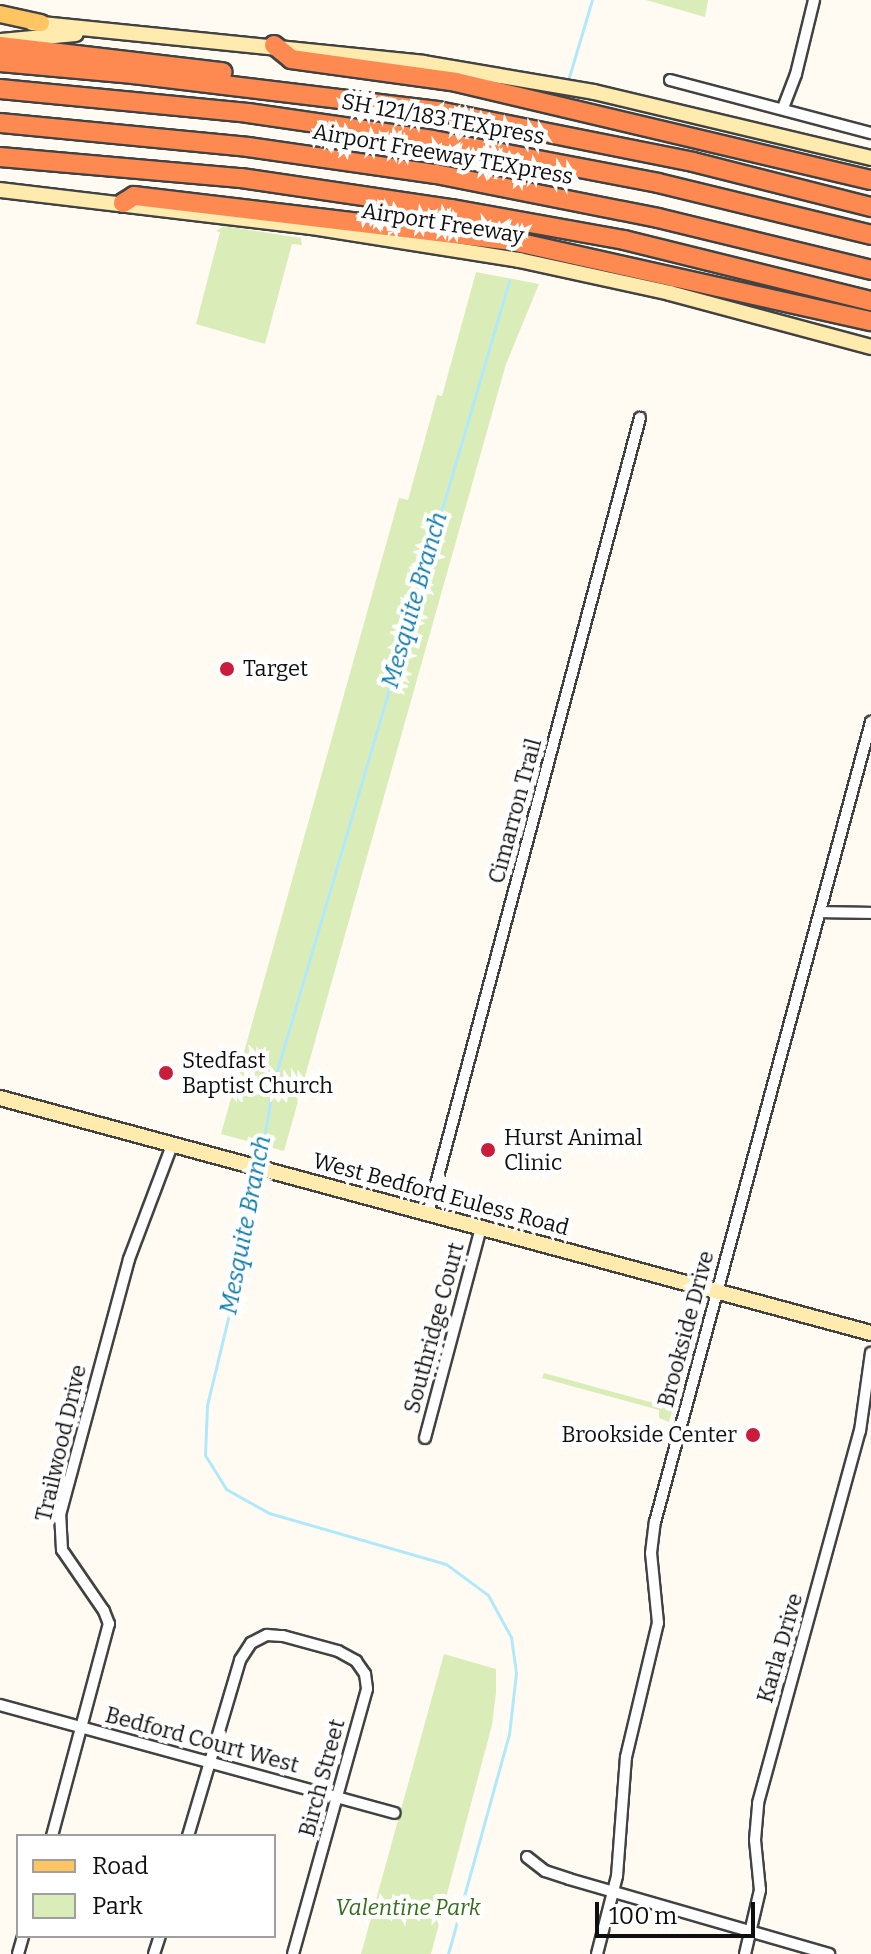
<!DOCTYPE html>
<html>
<head>
<meta charset="utf-8">
<style>
	body { margin:0 }
	#map { position:relative; width:871px; height:1954px; overflow:hidden; background:#fffbf2; font-family:Bitter,serif }
	div>[style] { position:absolute }
	[style*='--x'] { left:calc(var(--x)*1px); top:calc(var(--y)*1px); width:calc(var(--w)*1px); rotate:calc(var(--a)*1deg) }
	.green>* { inset:0; background:#daedb8 }
	.stream>* { height:3px; margin:-1.5px; padding:0 1.5px; transform-origin:1.5px; border-radius:1.5px; background:#b2e9fa }
	.roads { filter:drop-shadow(2px 0 #424242) drop-shadow(-2px 0 #424242) drop-shadow(0 2px #424242) drop-shadow(0 -2px #424242) }
	.street>* { height:10px; margin:-5px; padding:0 5px; transform-origin:5px; border-radius:5px; background:#fff }
	.secondary>* { height:14px; margin:-7px; padding:0 7px; transform-origin:7px; border-radius:7px; background:#ffebad }
	.primary>* { height:16px; margin:-8px; padding:0 8px; transform-origin:8px; border-radius:8px; background:#ffc562 }
	.highway>* { height:18px; margin:-9px; padding:0 9px; transform-origin:9px; border-radius:9px; background:#fe8a51 }
	.dots>* { width:22px; height:22px; translate:-50% -50%; box-sizing:border-box; border:4px solid #fff; border-radius:50% }
	span { translate:-50% -50%; white-space:nowrap; text-align:center; line-height:1.15; -webkit-text-stroke:8px #fff; paint-order:stroke }
	.street-label { font-size:22px; color:#0f0f0f }
	.poi-label { font-size:22px; color:#0f0f0f }
	.left { translate:0 -50%; text-align:left }
	.right { translate:-100% -50%; text-align:right }
	.park-label { font-size:22px; color:#366d1a; font-style:italic }
	.water-label { font-size:24px; color:#0e7bab; font-style:italic }
	.legend { position:absolute; left:16px; top:1834px; width:260px; height:104px; box-sizing:border-box; background:#fff; border:2px solid #9f9f9f; margin:0; padding:10px 14px; list-style:none; font-size:24px; color:#0f0f0f }
	.legend li { display:flex; align-items:center; gap:16px; height:40px }
	.legend b { width:40px; border:2px solid #9f9f9f }
	.scale { position:absolute; left:595px; top:1902px; width:160px; height:36px; box-sizing:border-box; border:4px solid #0f0f0f; border-top:0; padding-left:10px; font-size:24px; line-height:28px; white-space:nowrap; color:#0f0f0f; -webkit-text-stroke:6px #fff; paint-order:stroke }
</style>
</head>
<body>
<div id="map">
	<div class="green">
		<i style="clip-path:polygon(646px 0,708px 0,705px 17px)"></i>
		<i style="clip-path:polygon(224px 226px,301px 238px,302px 245px,292px 244px,265px 344px,196px 324px,220px 232px,216px 231px)"></i>
		<i style="clip-path:polygon(476px 272px,539px 284px,506px 364px,284px 1151px,221px 1134px,399px 498px,408px 500px,437px 395px,442px 396px)"></i>
		<i style="clip-path:polygon(544px 1373px,661px 1405px,665px 1396px,676px 1398px,669px 1422px,659px 1418px,659px 1410px,542px 1378px)"></i>
		<i style="clip-path:polygon(444px 1654px,496px 1669px,496px 1693px,492px 1725px,431px 1954px,361px 1954px)"></i>
	</div>
	<div class="stream">
		<i style="--x:569;--y:77;--w:80;--a:-73.4"></i>
		<i style="--x:260;--y:1162;--w:79;--a:-80.5"></i>
		<i style="--x:273;--y:1084;--w:837;--a:-73.62"></i>
		<i style="--x:258;--y:1174;--w:71;--a:99.7"></i>
		<i style="--x:246;--y:1244;--w:166;--a:103.6"></i>
		<i style="--x:207;--y:1405;--w:50;--a:92.3"></i>
		<i style="--x:205;--y:1455;--w:40;--a:58"></i>
		<i style="--x:226;--y:1489;--w:49;--a:29.2"></i>
		<i style="--x:269;--y:1513;--w:184;--a:16.1"></i>
		<i style="--x:446;--y:1564;--w:52;--a:36.4"></i>
		<i style="--x:488;--y:1595;--w:48;--a:61.3"></i>
		<i style="--x:511;--y:1637;--w:36;--a:82"></i>
		<i style="--x:516;--y:1673;--w:61;--a:96.5"></i>
		<i style="--x:509;--y:1734;--w:228;--a:105.5"></i>
	</div>
	<div class="roads">
		<div class="street">
			<i style="--x:670;--y:80;--w:208;--a:14.8"></i>
			<i style="--x:783;--y:108;--w:36;--a:-69"></i>
			<i style="--x:796;--y:74;--w:76;--a:-76.3"></i>
			<i style="--x:820;--y:912;--w:51;--a:1.1"></i>
			<i style="--x:428;--y:1214;--w:824;--a:-75.09"></i>
			<i style="--x:425;--y:1438;--w:217;--a:-75.1"></i>
			<i style="--x:0;--y:1705;--w:409;--a:15.3"></i>
			<i style="--x:52;--y:1836;--w:220;--a:-75"></i>
			<i style="--x:109;--y:1624;--w:14;--a:-111"></i>
			<i style="--x:104;--y:1611;--w:74;--a:-124.5"></i>
			<i style="--x:62;--y:1550;--w:35;--a:-93"></i>
			<i style="--x:60;--y:1515;--w:265;--a:-74.9"></i>
			<i style="--x:129;--y:1259;--w:122;--a:-69.3"></i>
			<i style="--x:188;--y:1836;--w:184;--a:-73.5"></i>
			<i style="--x:240;--y:1660;--w:20;--a:-57"></i>
			<i style="--x:251;--y:1643;--w:18;--a:-27"></i>
			<i style="--x:267;--y:1635;--w:16;--a:4"></i>
			<i style="--x:283;--y:1636;--w:57;--a:15.3"></i>
			<i style="--x:338;--y:1651;--w:21;--a:29"></i>
			<i style="--x:356;--y:1661;--w:16;--a:55"></i>
			<i style="--x:365;--y:1674;--w:15;--a:82"></i>
			<i style="--x:367;--y:1689;--w:275;--a:105.6"></i>
			<i style="--x:527;--y:1857;--w:23;--a:38"></i>
			<i style="--x:545;--y:1871;--w:25;--a:18"></i>
			<i style="--x:569;--y:1879;--w:271;--a:16.1"></i>
			<i style="--x:18;--y:1954;--w:19;--a:-74"></i>
			<i style="--x:154;--y:1954;--w:19;--a:-72"></i>
			<i style="--x:597;--y:1954;--w:81;--a:-75.6"></i>
			<i style="--x:617;--y:1876;--w:119;--a:-85.7"></i>
			<i style="--x:626;--y:1757;--w:138;--a:-76.6"></i>
			<i style="--x:658;--y:1623;--w:70;--a:-95.7"></i>
			<i style="--x:651;--y:1553;--w:31;--a:-83"></i>
			<i style="--x:655;--y:1522;--w:829;--a:-74.89"></i>
			<i style="--x:745;--y:1954;--w:66;--a:-76.8"></i>
			<i style="--x:760;--y:1890;--w:50;--a:-95.7"></i>
			<i style="--x:755;--y:1840;--w:37;--a:-85"></i>
			<i style="--x:758;--y:1803;--w:386;--a:-74.7"></i>
			<i style="--x:860;--y:1431;--w:79;--a:-82"></i>
		</div>
		<div class="secondary">
			<i style="--x:32;--y:23;--w:393;--a:5.8"></i>
			<i style="--x:423;--y:63;--w:173;--a:9.6"></i>
			<i style="--x:594;--y:92;--w:285;--a:13.4"></i>
			<i style="--x:1;--y:41;--w:75;--a:-5.3"></i>
			<i style="--x:0;--y:190;--w:313;--a:6.8"></i>
			<i style="--x:311;--y:227;--w:211;--a:9"></i>
			<i style="--x:519;--y:260;--w:155;--a:12.3"></i>
			<i style="--x:670;--y:293;--w:208;--a:15"></i>
			<i style="--x:0;--y:1098;--w:902;--a:15.1"></i>
		</div>
		<div class="primary">
			<i style="--x:0;--y:14;--w:42;--a:12.4"></i>
		</div>
		<div class="highway">
			<i style="--x:274;--y:45;--w:22;--a:39"></i>
			<i style="--x:291;--y:59;--w:167;--a:7.9"></i>
			<i style="--x:456;--y:82;--w:426;--a:13.3"></i>
			<i style="--x:0;--y:46;--w:224;--a:6.7"></i>
			<i style="--x:0;--y:62;--w:134;--a:5.2"></i>
			<i style="--x:133;--y:74;--w:307;--a:6.9"></i>
			<i style="--x:438;--y:111;--w:260;--a:11.3"></i>
			<i style="--x:693;--y:162;--w:184;--a:14.2"></i>
			<i style="--x:0;--y:89;--w:249;--a:5.5"></i>
			<i style="--x:248;--y:113;--w:187;--a:8.3"></i>
			<i style="--x:433;--y:140;--w:229;--a:10.8"></i>
			<i style="--x:658;--y:183;--w:219;--a:13.7"></i>
			<i style="--x:0;--y:123;--w:249;--a:5.5"></i>
			<i style="--x:248;--y:147;--w:190;--a:8.2"></i>
			<i style="--x:436;--y:174;--w:226;--a:11.2"></i>
			<i style="--x:658;--y:218;--w:219;--a:13.7"></i>
			<i style="--x:0;--y:157;--w:242;--a:5"></i>
			<i style="--x:241;--y:178;--w:213;--a:8.4"></i>
			<i style="--x:452;--y:209;--w:175;--a:10.2"></i>
			<i style="--x:624;--y:240;--w:254;--a:13.9"></i>
			<i style="--x:123;--y:203;--w:13;--a:-32"></i>
			<i style="--x:134;--y:196;--w:381;--a:6.8"></i>
			<i style="--x:512;--y:241;--w:368;--a:12.6"></i>
		</div>
	</div>
	<div class="dots">
		<i style="left:227px;top:669px;background:#ca1c3b"></i>
		<i style="left:166px;top:1073px;background:#ca1c3b"></i>
		<i style="left:488px;top:1150px;background:#ca1c3b"></i>
		<i style="left:753px;top:1435px;background:#ca1c3b"></i>
	</div>
	<div class="street-label">
		<span style="left:443px;top:119px;rotate:10deg">SH 121/183 TEXpress</span>
		<span style="left:443px;top:154px;rotate:10deg">Airport Freeway TEXpress</span>
		<span style="left:443px;top:223px;rotate:9deg">Airport Freeway</span>
		<span style="left:515px;top:811px;rotate:-75deg">Cimarron Trail</span>
		<span style="left:441px;top:1194px;rotate:15deg">West Bedford Euless Road</span>
		<span style="left:434px;top:1328px;rotate:-75deg">Southridge Court</span>
		<span style="left:686px;top:1329px;rotate:-75deg">Brookside Drive</span>
		<span style="left:61px;top:1443px;rotate:-77deg">Trailwood Drive</span>
		<span style="left:780px;top:1648px;rotate:-74deg">Karla Drive</span>
		<span style="left:202px;top:1740px;rotate:15deg">Bedford Court West</span>
		<span style="left:322px;top:1778px;rotate:-75deg">Birch Street</span>
	</div>
	<div class="poi-label">
		<span class="left" style="left:243px;top:669px">Target</span>
		<span class="left" style="left:182px;top:1073px">Stedfast<br>Baptist Church</span>
		<span class="left" style="left:504px;top:1150px">Hurst Animal<br>Clinic</span>
		<span class="right" style="left:737px;top:1435px">Brookside Center</span>
	</div>
	<div class="park-label">
		<span style="left:408px;top:1908px">Valentine Park</span>
	</div>
	<div class="water-label">
		<span style="left:415px;top:600px;rotate:-74deg">Mesquite Branch</span>
		<span style="left:246px;top:1225px;rotate:-79deg">Mesquite Branch</span>
	</div>
	<ul class="legend">
	<li><b style="height:10px;background:#ffc562"></b>Road</li>
	<li><b style="height:22px;background:#daedb8"></b>Park</li>
	</ul>
	<div class="scale">100 m</div>
</div>
</body>
</html>
